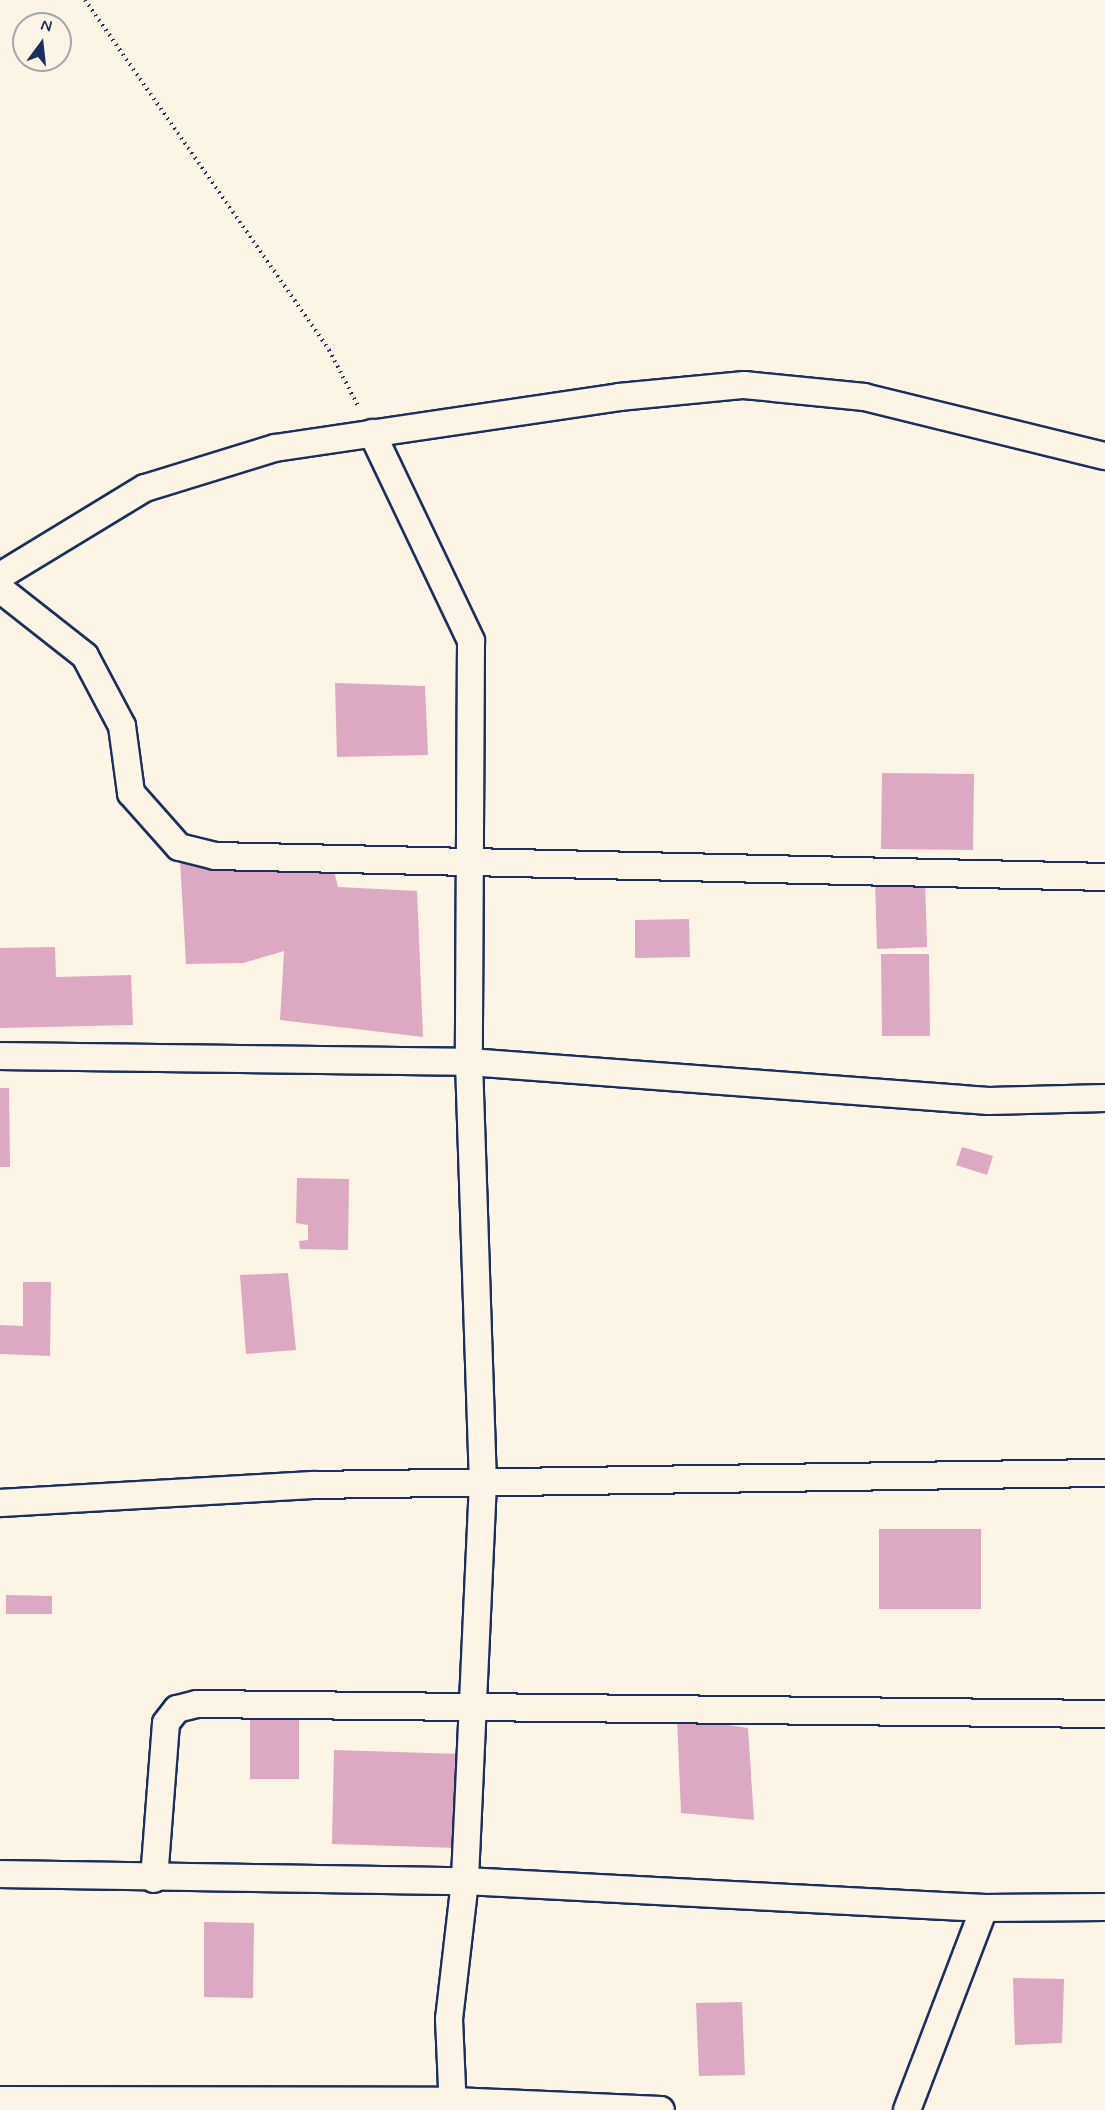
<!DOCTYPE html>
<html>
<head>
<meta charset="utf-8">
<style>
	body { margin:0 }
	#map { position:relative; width:1105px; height:2110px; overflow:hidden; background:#fcf5e5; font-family:Mynerve,sans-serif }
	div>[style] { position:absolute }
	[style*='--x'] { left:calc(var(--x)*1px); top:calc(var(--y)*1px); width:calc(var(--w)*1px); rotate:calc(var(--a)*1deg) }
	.building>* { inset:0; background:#dda8c1 }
	.path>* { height:4px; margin-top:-2px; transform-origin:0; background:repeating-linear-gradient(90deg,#1b2f5e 0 1.5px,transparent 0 6px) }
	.roads { filter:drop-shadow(2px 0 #1b2f5e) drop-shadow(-2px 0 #1b2f5e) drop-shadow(0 2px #1b2f5e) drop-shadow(0 -2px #1b2f5e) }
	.minor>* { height:26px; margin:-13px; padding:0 13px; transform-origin:13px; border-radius:13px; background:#fcf5e5 }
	span { translate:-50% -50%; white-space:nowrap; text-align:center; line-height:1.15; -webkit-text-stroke:6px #fcf5e5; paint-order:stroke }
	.north { position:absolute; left:12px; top:12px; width:60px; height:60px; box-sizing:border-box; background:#fcf5e5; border:2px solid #a2a6af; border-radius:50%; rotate:15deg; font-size:16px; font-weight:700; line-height:24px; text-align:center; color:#1b2f5e }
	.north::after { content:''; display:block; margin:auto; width:21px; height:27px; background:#1b2f5e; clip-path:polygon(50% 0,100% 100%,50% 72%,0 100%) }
</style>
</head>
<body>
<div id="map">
	<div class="building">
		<i style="clip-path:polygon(335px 683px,425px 686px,428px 755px,337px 757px)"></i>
		<i style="clip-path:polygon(882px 773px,974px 774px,973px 850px,881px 849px)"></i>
		<i style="clip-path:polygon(180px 860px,332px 863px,338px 887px,417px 891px,423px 1037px,280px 1020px,284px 951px,243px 963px,186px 964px)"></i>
		<i style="clip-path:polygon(925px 878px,927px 947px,877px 949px,875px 879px)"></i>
		<i style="clip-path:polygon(689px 919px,690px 957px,635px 958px,635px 920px)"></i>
		<i style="clip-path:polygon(55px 947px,56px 977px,131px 975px,133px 1025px,0 1028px,0 948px)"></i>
		<i style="clip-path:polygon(881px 954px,929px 954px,930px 1036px,882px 1036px)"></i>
		<i style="clip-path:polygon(0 1088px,9px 1088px,10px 1167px,0 1167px)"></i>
		<i style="clip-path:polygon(962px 1147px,993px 1156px,987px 1175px,956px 1165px)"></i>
		<i style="clip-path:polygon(297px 1178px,349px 1179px,348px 1250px,300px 1249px,299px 1241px,308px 1240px,308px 1225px,296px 1223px)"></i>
		<i style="clip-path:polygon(288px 1273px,296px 1350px,246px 1354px,240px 1275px)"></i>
		<i style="clip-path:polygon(23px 1282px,51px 1282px,50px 1356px,0 1354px,0 1325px,23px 1326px)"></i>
		<i style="clip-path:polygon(879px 1529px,981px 1529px,981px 1609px,879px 1609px)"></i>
		<i style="clip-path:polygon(6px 1595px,52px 1596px,52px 1614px,6px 1614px)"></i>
		<i style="clip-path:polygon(250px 1705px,299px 1706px,299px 1779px,250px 1779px)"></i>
		<i style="clip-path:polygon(677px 1717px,748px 1728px,754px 1820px,681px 1813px)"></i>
		<i style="clip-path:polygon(334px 1750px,460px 1754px,457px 1848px,332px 1844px)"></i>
		<i style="clip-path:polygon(204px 1922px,254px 1923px,253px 1998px,204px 1997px)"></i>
		<i style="clip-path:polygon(1013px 1978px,1064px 1979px,1062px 2043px,1015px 2045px)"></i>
		<i style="clip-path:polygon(742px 2002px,745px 2075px,699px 2076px,696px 2003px)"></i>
	</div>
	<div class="path">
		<i style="--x:85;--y:0;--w:427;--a:55.1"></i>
		<i style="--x:329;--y:350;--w:63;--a:62.6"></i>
	</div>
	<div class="roads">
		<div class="minor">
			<i style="--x:372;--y:433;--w:230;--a:64.5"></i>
			<i style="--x:471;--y:641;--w:421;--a:90.3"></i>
			<i style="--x:469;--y:1062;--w:420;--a:88.1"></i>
			<i style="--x:483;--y:1482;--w:399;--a:92.6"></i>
			<i style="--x:465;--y:1881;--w:139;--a:96.6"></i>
			<i style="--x:449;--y:2019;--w:91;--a:87.5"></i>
			<i style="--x:0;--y:576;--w:170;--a:-31.3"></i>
			<i style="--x:145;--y:488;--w:136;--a:-17.1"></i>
			<i style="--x:275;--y:448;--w:348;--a:-8.4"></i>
			<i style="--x:619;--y:397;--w:126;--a:-5.5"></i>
			<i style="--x:744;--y:385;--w:121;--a:5.7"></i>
			<i style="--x:864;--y:397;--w:248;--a:13.8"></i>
			<i style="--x:0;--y:589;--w:108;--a:38.2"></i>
			<i style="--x:85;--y:656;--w:79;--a:62.1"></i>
			<i style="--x:122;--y:726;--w:68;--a:82.3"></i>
			<i style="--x:131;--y:793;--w:72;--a:48.4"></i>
			<i style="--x:179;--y:847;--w:37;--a:14"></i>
			<i style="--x:215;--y:856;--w:890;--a:1.35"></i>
			<i style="--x:0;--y:1056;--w:469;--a:0.7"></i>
			<i style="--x:469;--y:1062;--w:521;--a:4.29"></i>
			<i style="--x:989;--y:1101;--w:116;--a:-1.5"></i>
			<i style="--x:0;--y:1503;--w:313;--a:-3.3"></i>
			<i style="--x:312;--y:1485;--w:793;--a:-0.87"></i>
			<i style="--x:0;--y:1874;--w:465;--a:0.9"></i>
			<i style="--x:465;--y:1881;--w:520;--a:2.98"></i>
			<i style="--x:984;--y:1908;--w:121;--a:-0.5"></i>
			<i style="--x:154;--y:1879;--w:156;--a:-85.6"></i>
			<i style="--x:166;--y:1723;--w:18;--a:-52"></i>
			<i style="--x:177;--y:1709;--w:21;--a:-14"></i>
			<i style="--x:197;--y:1704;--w:908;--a:0.63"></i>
			<i style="--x:0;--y:2100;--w:454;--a:0.1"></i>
			<i style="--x:454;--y:2101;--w:207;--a:2.5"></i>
			<i style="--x:907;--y:2110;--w:216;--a:-69.1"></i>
		</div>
	</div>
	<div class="north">N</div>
</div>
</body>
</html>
